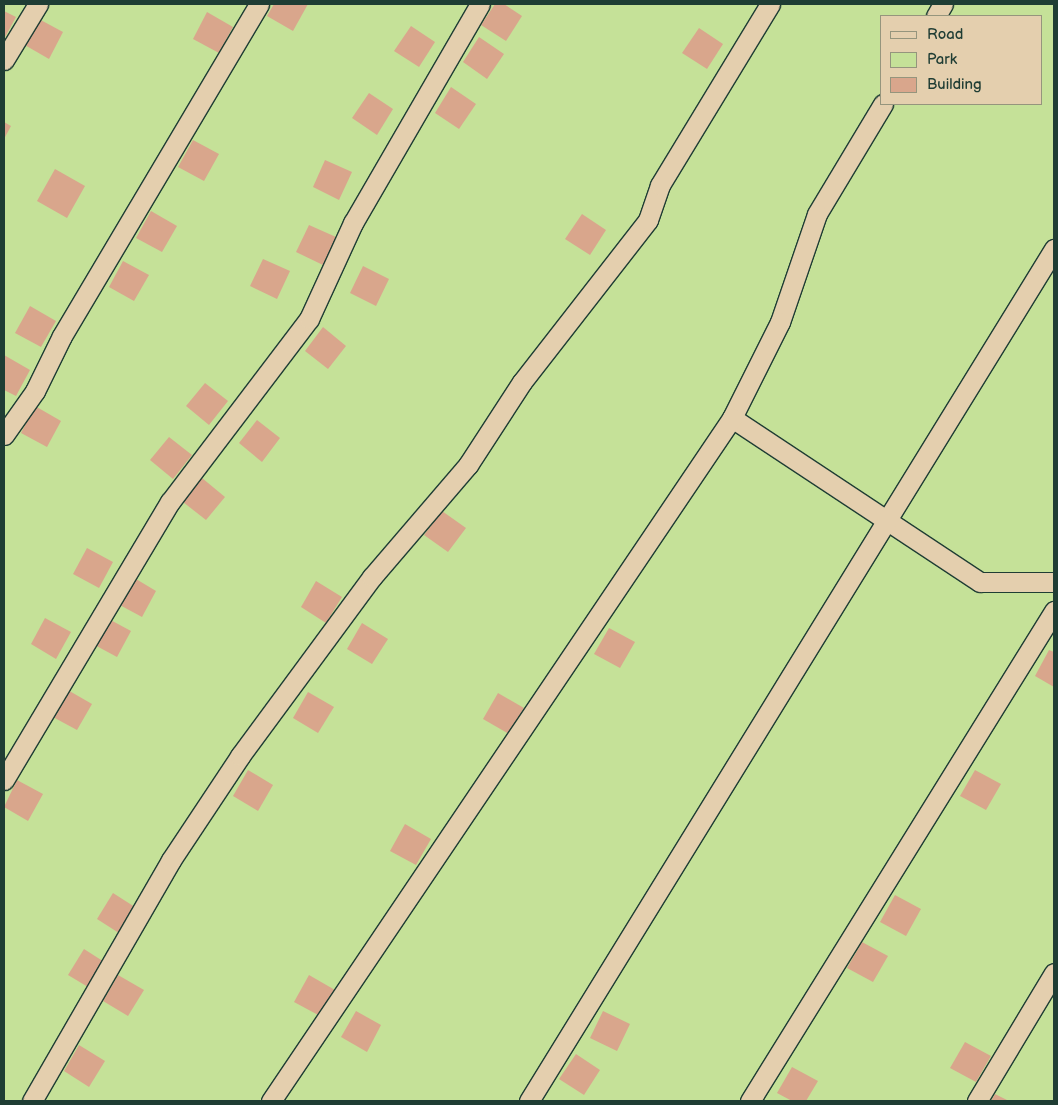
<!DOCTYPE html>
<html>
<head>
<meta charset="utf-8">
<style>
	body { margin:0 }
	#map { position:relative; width:1058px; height:1105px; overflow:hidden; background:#e4cfae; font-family:"Balsamiq Sans",sans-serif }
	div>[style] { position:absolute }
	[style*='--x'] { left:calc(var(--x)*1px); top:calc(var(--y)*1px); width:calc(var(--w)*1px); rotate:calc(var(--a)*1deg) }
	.green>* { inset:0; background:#c5e198 }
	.building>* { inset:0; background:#d9a68c }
	.roads { filter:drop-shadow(1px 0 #1f3d34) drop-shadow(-1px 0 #1f3d34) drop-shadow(0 1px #1f3d34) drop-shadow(0 -1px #1f3d34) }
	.street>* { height:19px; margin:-9.5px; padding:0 9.5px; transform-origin:9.5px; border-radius:9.5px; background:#e4cfae }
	span { translate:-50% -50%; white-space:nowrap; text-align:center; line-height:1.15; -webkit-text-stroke:4px #e4cfae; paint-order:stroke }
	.frame { position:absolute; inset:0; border:5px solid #1f3d34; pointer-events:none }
	.legend { position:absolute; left:880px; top:15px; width:162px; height:90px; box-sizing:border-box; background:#e4cfae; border:1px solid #95957d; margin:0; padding:6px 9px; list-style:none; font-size:15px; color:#1f3d34 }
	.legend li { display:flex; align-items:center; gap:10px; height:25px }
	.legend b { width:25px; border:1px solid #95957d }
</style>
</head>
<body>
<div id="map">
	<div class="green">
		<i style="clip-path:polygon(evenodd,4px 4px,1054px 4px,1054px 1101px,4px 1101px,4px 4px,882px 16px,1042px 16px,1042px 104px,882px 104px,882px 16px)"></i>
	</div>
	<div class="building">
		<i style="clip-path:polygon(274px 4px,308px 4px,293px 31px,267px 16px)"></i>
		<i style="clip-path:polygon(495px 4px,504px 4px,522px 16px,506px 41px,481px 25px)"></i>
		<i style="clip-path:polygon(4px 11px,16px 17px,4px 39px)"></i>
		<i style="clip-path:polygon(207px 12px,233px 27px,219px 53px,193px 39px)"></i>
		<i style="clip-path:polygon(37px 18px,63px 32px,49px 59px,23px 44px)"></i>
		<i style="clip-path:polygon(411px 26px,435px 42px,419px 67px,394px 51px)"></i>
		<i style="clip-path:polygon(699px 28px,723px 44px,707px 69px,682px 53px)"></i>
		<i style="clip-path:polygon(479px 37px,504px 54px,487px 79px,463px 62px)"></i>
		<i style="clip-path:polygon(451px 87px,476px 104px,459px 129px,435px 113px)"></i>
		<i style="clip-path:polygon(369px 93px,393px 109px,377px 135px,352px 118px)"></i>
		<i style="clip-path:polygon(4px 122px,11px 126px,4px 139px)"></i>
		<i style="clip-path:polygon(193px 140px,219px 154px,204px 181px,178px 167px)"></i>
		<i style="clip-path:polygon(325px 160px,352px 172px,339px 200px,313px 187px)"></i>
		<i style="clip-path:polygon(55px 169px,85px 186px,67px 218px,37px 201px)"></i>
		<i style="clip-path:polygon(151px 211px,177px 226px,162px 252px,136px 238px)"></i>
		<i style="clip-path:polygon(582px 214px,606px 230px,590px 255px,565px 239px)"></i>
		<i style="clip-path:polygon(309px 225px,336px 237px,323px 265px,296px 252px)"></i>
		<i style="clip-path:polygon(263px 259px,290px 271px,277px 299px,250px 286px)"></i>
		<i style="clip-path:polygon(123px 261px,149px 275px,134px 301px,109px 287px)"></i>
		<i style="clip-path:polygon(363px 266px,389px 279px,376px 306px,350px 293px)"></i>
		<i style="clip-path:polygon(30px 306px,56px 321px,41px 347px,15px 333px)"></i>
		<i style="clip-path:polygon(323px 327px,346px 346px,328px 369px,305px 351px)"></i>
		<i style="clip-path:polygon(4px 355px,30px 370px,16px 396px,4px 390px)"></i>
		<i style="clip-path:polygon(205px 383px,228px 401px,209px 425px,186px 406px)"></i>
		<i style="clip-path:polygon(35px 406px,61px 421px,47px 447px,21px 433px)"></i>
		<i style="clip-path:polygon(257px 420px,280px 438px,262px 462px,239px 443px)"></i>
		<i style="clip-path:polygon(169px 437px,192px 455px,173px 479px,150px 460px)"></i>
		<i style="clip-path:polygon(202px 478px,225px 497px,206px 520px,183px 502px)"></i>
		<i style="clip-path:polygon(442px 511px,466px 528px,448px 552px,424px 535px)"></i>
		<i style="clip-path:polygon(87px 548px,113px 562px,99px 588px,73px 574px)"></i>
		<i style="clip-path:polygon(131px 576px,156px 591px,142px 617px,116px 603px)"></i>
		<i style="clip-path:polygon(316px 581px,342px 597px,326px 623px,301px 607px)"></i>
		<i style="clip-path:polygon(105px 617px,131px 631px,117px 657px,91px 643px)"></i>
		<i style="clip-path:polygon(45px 618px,71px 632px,56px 659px,31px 644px)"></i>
		<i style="clip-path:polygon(362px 623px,388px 639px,372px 664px,347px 649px)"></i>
		<i style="clip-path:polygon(609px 628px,635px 642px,620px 668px,594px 654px)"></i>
		<i style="clip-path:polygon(1049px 650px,1054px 652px,1054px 687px,1035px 676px)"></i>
		<i style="clip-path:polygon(66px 689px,92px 704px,77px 730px,51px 716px)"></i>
		<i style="clip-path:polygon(308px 692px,334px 707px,318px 733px,293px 718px)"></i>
		<i style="clip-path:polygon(498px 693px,524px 708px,509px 734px,483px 719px)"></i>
		<i style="clip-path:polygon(248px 770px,273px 785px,258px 811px,233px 796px)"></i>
		<i style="clip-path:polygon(975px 770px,1001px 784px,986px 810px,960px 796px)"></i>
		<i style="clip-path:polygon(17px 780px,43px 794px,28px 821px,4px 807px)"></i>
		<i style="clip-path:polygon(405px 824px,431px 839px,416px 865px,390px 851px)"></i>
		<i style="clip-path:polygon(113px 893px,138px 909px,122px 935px,97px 919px)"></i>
		<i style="clip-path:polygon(895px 895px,921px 909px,906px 936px,880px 922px)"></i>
		<i style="clip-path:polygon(862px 942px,888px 956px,873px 982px,847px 968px)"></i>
		<i style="clip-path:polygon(84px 949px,109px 965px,93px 990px,68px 975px)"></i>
		<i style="clip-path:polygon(118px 975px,144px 990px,128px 1016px,103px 1001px)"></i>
		<i style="clip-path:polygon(309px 975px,335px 990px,320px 1016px,294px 1002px)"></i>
		<i style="clip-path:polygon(356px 1011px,381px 1025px,367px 1052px,341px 1037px)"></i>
		<i style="clip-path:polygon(603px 1011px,630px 1024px,617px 1051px,590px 1038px)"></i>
		<i style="clip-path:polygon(965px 1042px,991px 1056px,976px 1082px,950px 1068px)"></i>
		<i style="clip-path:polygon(79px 1045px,105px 1061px,89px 1087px,64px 1071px)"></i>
		<i style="clip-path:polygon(576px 1054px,600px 1070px,584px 1095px,559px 1079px)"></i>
		<i style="clip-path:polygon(792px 1067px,818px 1081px,806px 1101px,792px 1101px,777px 1093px)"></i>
		<i style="clip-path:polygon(995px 1094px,1009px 1101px,991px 1101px)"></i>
	</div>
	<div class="roads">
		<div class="street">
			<i style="--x:936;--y:16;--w:14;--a:-60"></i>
			<i style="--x:4;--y:60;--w:66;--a:-58.7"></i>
			<i style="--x:883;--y:104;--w:128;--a:121"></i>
			<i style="--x:817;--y:214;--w:114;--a:108.9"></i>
			<i style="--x:780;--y:322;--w:107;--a:116.6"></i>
			<i style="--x:732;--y:418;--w:297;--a:33.5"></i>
			<i style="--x:980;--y:582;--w:74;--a:0"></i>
			<i style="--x:4;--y:435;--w:54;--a:-54.8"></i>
			<i style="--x:35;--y:391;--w:61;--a:-63.9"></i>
			<i style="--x:62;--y:336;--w:386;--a:-59.3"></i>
			<i style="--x:4;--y:780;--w:324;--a:-59.2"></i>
			<i style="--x:170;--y:502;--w:230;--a:-52.8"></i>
			<i style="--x:309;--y:319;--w:106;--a:-65.4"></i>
			<i style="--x:353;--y:223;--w:253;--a:-59.9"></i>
			<i style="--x:32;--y:1101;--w:278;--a:-60"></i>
			<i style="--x:171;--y:860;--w:125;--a:-56.4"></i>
			<i style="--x:240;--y:756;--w:222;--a:-53.6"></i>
			<i style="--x:372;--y:577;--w:148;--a:-49.4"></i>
			<i style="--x:468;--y:465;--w:99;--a:-57"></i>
			<i style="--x:522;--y:382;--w:205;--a:-52.1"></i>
			<i style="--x:648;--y:220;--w:37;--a:-71"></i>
			<i style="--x:660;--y:185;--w:212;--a:-58.7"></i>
			<i style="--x:271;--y:1101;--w:824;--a:-55.98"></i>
			<i style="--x:529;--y:1101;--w:1001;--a:-58.36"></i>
			<i style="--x:750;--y:1101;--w:577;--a:-58.18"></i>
			<i style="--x:977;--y:1101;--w:149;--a:-59"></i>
		</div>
	</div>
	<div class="frame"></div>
	<ul class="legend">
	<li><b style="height:6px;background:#e4cfae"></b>Road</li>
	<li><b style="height:14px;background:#c5e198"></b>Park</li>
	<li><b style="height:14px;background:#d9a68c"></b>Building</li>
	</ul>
</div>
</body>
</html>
